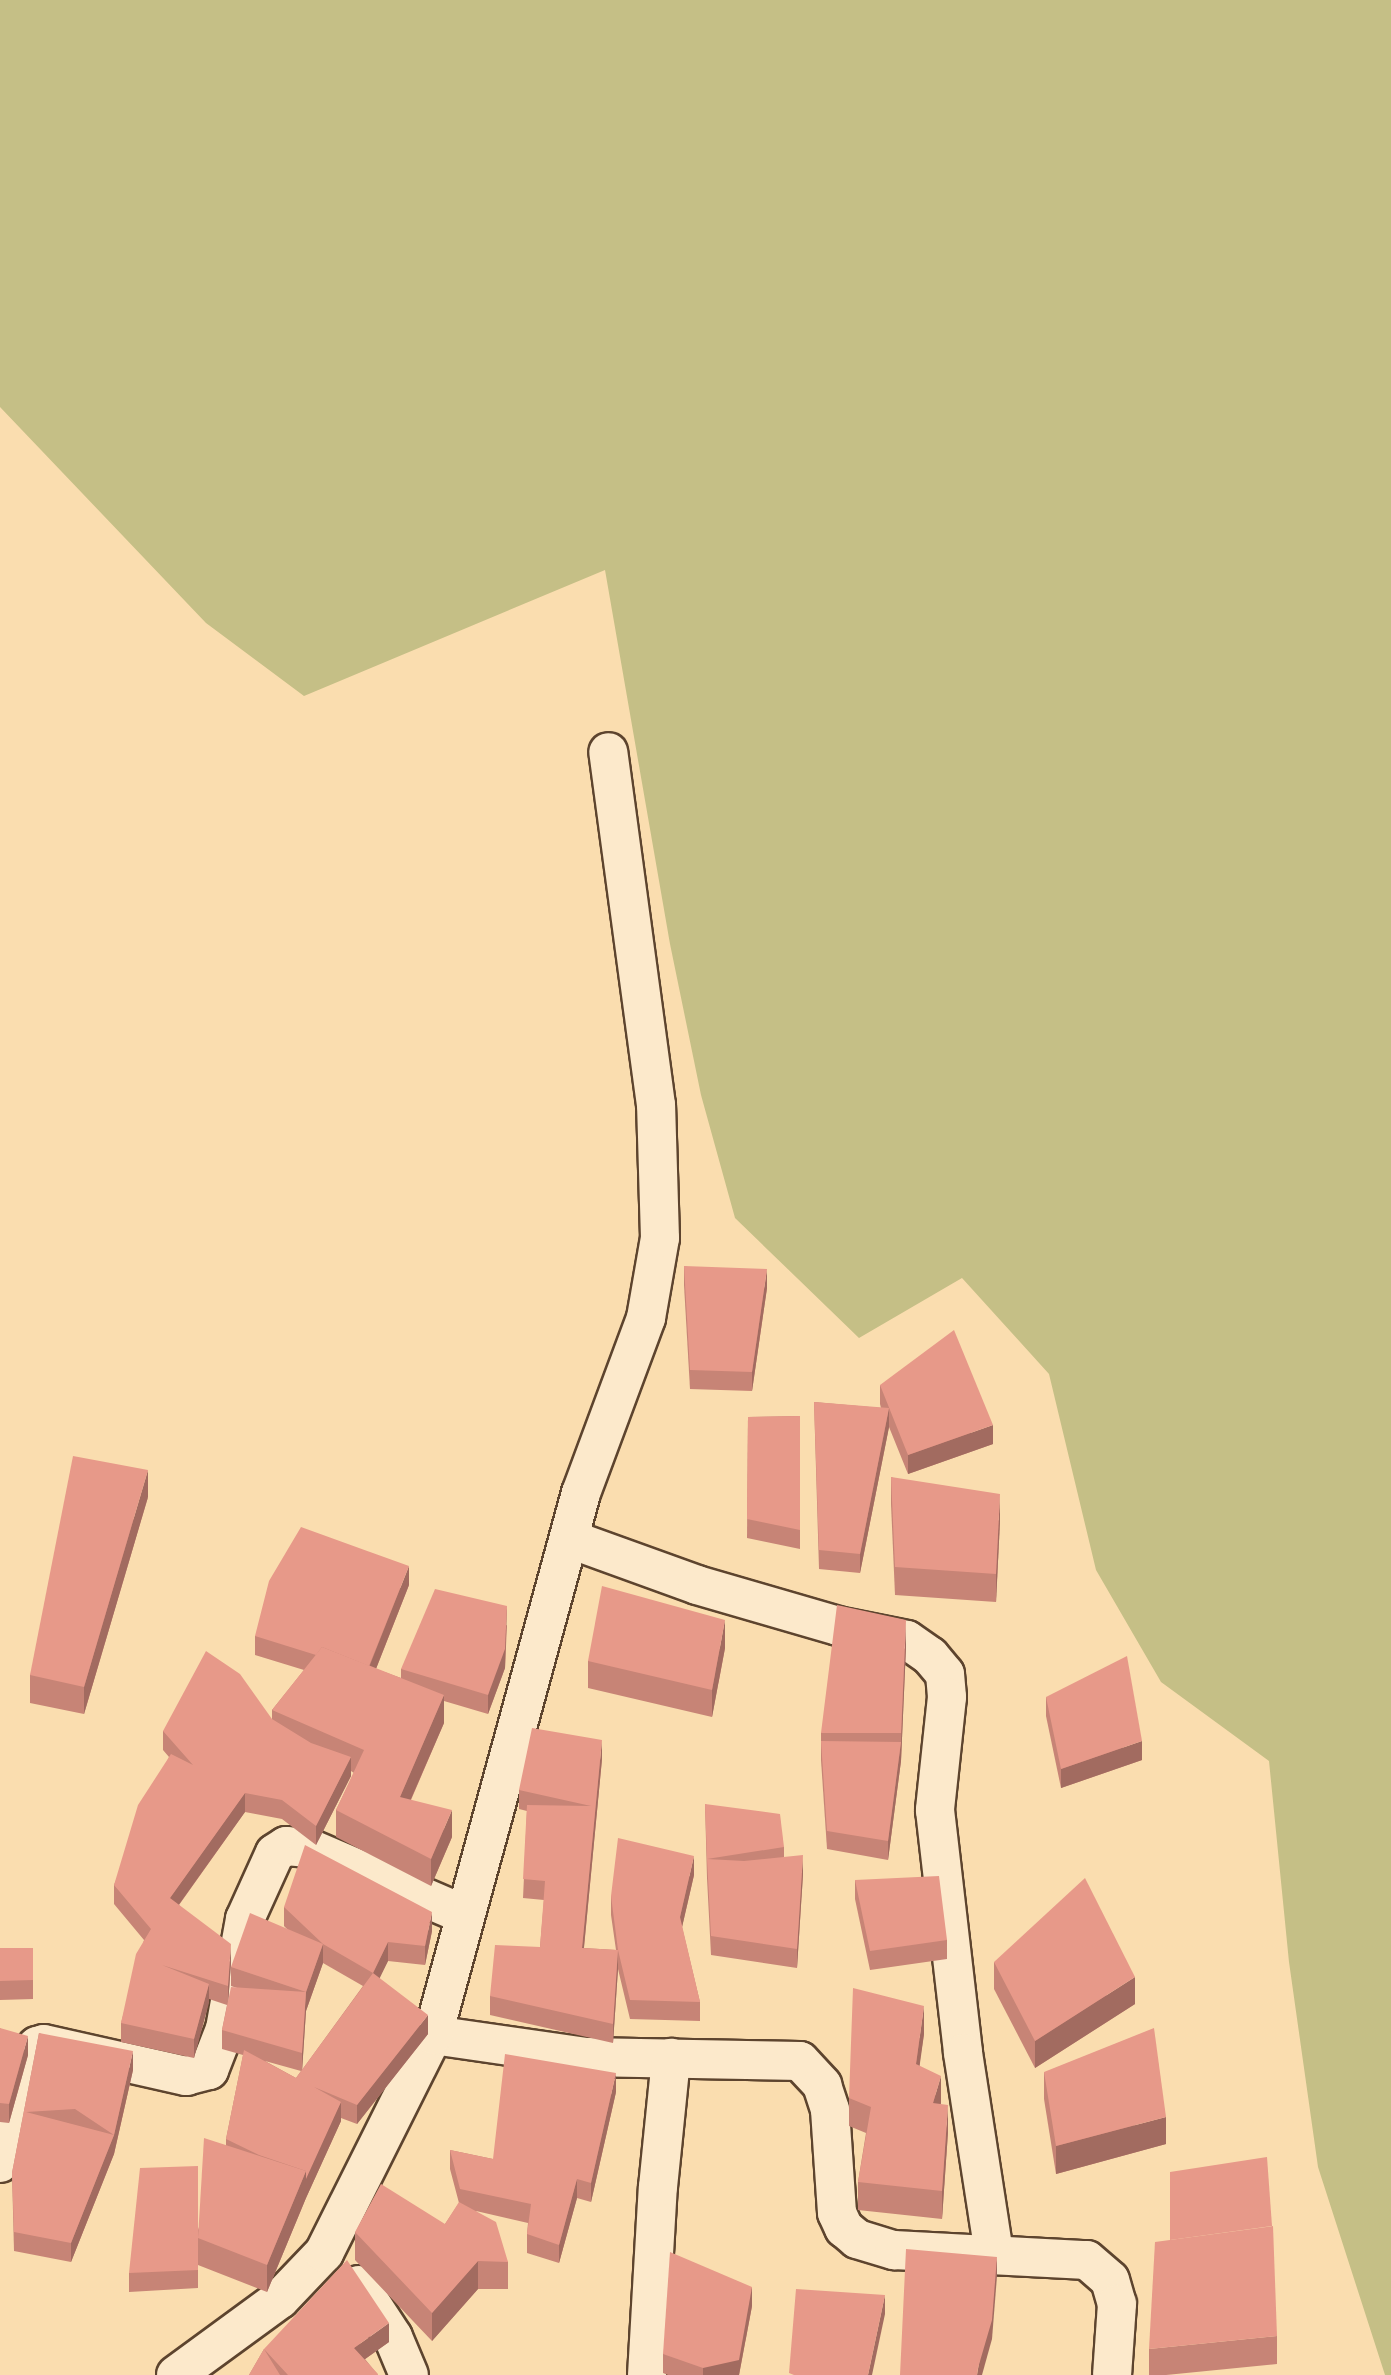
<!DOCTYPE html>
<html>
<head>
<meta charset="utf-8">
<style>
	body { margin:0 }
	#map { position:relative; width:1391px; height:2375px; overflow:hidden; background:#faddaf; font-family:"IM FELL Great Primer",serif }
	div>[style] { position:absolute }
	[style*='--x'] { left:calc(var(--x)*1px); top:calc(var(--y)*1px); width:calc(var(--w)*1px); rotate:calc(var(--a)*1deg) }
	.green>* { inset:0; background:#c5bf86 }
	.roads { filter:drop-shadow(2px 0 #5d442e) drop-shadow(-2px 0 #5d442e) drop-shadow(0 2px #5d442e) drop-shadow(0 -2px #5d442e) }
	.minor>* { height:38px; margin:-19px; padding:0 19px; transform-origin:19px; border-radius:19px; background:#fce9cb }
	.wall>* { inset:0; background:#c78476 }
	.shaded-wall>* { inset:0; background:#a26b60 }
	.building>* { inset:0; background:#e79989 }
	span { translate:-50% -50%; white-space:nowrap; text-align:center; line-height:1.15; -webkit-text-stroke:5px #fce9cb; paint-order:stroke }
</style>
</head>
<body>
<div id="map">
	<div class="green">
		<i style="clip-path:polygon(0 0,1391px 0,1391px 2375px,1385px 2375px,1318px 2167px,1289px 1962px,1269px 1761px,1161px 1682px,1096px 1570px,1049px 1374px,962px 1278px,859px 1338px,735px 1218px,701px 1095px,670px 944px,605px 570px,304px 696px,206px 623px,0 407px)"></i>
	</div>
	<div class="roads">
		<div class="minor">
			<i style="--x:570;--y:1539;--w:135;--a:19.9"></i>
			<i style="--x:697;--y:1585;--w:147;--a:16.2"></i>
			<i style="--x:838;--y:1626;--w:70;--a:11.5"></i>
			<i style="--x:907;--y:1640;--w:28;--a:35"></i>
			<i style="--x:930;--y:1656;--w:23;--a:50"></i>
			<i style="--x:945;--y:1674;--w:23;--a:85"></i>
			<i style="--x:947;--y:1697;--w:114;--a:96.1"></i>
			<i style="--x:935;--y:1810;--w:245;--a:83.4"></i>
			<i style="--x:963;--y:2053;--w:203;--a:81.2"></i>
			<i style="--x:433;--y:2035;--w:155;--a:8.2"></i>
			<i style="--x:586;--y:2057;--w:214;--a:1.1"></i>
			<i style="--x:800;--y:2061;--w:33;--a:47"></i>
			<i style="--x:822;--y:2085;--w:26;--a:72"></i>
			<i style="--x:830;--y:2110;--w:103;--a:86.1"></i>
			<i style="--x:837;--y:2213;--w:17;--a:65"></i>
			<i style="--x:844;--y:2228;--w:17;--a:40"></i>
			<i style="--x:857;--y:2239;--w:39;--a:17"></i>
			<i style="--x:894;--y:2250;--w:193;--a:3"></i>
			<i style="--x:1087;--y:2260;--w:30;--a:41"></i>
			<i style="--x:1110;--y:2280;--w:25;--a:74"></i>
			<i style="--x:1117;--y:2304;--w:71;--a:94"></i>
			<i style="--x:0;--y:2163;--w:112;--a:-75"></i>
			<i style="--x:29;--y:2055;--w:12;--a:-48"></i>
			<i style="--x:37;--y:2046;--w:7;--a:-16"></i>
			<i style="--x:44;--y:2044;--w:146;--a:12.7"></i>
			<i style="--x:186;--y:2076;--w:24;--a:-15"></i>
			<i style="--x:209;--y:2070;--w:44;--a:-68.7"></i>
			<i style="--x:225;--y:2029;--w:112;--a:-79.7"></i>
			<i style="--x:245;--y:1919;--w:72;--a:-65.6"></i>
			<i style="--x:275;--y:1853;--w:13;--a:-32"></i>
			<i style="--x:286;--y:1846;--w:23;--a:5"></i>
			<i style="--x:309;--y:1848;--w:168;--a:23.2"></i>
			<i style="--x:359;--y:2285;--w:62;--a:56.8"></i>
			<i style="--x:393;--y:2337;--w:41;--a:67.2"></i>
			<i style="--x:176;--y:2375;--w:129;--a:-36.2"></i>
			<i style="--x:280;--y:2299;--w:64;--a:-46.3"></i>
			<i style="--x:324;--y:2253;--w:244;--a:-63.4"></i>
			<i style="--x:433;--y:2035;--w:562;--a:-74.73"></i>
			<i style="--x:581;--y:1493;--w:187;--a:-69.6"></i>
			<i style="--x:646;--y:1318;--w:81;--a:-80.1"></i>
			<i style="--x:660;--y:1238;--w:133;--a:-91.7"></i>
			<i style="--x:656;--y:1105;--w:356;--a:-97.7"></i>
			<i style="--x:647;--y:2375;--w:188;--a:-86.7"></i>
			<i style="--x:658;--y:2187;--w:130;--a:-84.2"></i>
		</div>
	</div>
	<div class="wall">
		<i style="clip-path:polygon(684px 1266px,767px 1288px,752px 1391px,690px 1389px,684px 1285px)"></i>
		<i style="clip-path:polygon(880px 1385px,993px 1444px,908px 1474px,889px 1427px,860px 1573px,819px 1569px,814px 1402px,881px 1408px,880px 1404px)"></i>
		<i style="clip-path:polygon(800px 1416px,800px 1549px,747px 1538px,748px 1417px)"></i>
		<i style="clip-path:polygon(891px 1477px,1000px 1521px,996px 1602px,895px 1595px,891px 1504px)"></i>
		<i style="clip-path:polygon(148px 1497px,84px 1714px,30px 1703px,30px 1675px)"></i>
		<i style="clip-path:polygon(evenodd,409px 1585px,376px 1669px,401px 1678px,401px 1669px,507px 1625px,505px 1668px,488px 1714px,444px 1701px,444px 1723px,411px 1800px,452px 1837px,431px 1886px,336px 1837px,336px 1810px,354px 1773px,351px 1771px,351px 1776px,316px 1845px,282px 1819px,245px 1812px,179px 1905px,231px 1963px,228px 2004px,237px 1988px,231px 1986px,231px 1967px,288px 1930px,284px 1926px,284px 1907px,432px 1931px,425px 1965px,388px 1961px,379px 1978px,428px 2034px,357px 2124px,341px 2118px,341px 2121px,306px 2198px,267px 2292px,198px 2265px,198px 2288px,129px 2292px,129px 2273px,198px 2230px,226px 2145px,226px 2139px,243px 2055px,222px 2049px,222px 2030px,227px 2005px,209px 1999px,194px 2058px,121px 2042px,121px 2023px,144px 1940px,114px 1904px,114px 1885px,169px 1757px,163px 1750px,163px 1731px,272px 1719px,272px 1710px,304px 1670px,255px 1655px,255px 1636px,409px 1585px,323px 1963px,363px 1986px,302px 2070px,306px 2011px,323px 1963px,409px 1585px,265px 2061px,301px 2071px,296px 2078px,265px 2061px)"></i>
		<i style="clip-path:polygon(906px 1647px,901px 1761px,888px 1860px,827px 1849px,821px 1760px,821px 1733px)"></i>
		<i style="clip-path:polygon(725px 1648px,712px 1717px,588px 1688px,588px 1661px)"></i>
		<i style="clip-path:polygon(1046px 1697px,1142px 1760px,1061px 1788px,1046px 1716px)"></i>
		<i style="clip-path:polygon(602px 1759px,584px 1948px,616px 1950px,611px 1915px,611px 1896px,694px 1875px,682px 1927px,700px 2002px,700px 2021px,630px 2019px,618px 1969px,613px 2043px,490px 2015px,490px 1996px,540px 1947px,544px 1900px,523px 1898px,527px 1811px,519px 1809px,519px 1790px)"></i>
		<i style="clip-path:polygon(705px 1804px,784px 1847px,784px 1857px,803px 1874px,797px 1968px,711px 1955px,707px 1878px)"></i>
		<i style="clip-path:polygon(855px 1880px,947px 1940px,947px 1959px,870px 1970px,855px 1899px)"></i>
		<i style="clip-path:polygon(0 1948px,33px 1948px,33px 1999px,0 2000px)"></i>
		<i style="clip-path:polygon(994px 1962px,1135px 2004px,1035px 2068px,994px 1989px)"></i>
		<i style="clip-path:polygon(0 2028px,28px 2055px,9px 2123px,0 2122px)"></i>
		<i style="clip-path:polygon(39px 2033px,133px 2070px,114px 2154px,71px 2262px,14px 2251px,12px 2173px)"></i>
		<i style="clip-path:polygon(924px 2034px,919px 2066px,941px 2104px,948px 2132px,942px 2219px,858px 2210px,858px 2182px,866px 2133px,849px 2126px,849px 2098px)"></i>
		<i style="clip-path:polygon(1044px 2072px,1166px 2144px,1056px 2174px,1044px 2099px)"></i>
		<i style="clip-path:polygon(616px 2092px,591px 2202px,577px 2198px,559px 2263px,527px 2253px,527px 2234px,528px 2223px,476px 2211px,508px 2262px,508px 2289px,478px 2289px,432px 2341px,355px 2260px,355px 2232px,445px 2224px,459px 2203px,450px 2169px,450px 2150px,493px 2159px)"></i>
		<i style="clip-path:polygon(752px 2306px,739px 2375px,668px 2375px,663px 2373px,663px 2354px)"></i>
		<i style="clip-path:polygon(1277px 2336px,1277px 2364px,1166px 2375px,1149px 2375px,1149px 2349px)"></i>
		<i style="clip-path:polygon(389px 2342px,365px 2359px,378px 2375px,249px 2375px,264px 2349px)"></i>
	</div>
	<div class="shaded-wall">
		<i style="clip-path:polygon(767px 1269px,767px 1288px,752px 1391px,752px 1372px)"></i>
		<i style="clip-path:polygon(889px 1408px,889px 1427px,860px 1573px,860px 1554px)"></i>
		<i style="clip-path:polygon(993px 1425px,993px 1444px,908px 1474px,908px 1455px)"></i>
		<i style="clip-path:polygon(148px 1470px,148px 1497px,84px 1714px,84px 1687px)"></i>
		<i style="clip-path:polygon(1000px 1494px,1000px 1521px,996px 1602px,996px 1574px)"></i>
		<i style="clip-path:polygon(409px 1566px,409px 1585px,368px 1689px,368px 1670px)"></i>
		<i style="clip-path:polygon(507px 1606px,505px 1668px,488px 1714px,488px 1695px)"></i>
		<i style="clip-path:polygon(725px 1620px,725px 1648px,712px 1717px,712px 1690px)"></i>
		<i style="clip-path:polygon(906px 1620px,906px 1647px,901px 1761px,888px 1860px,888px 1841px,901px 1742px)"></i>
		<i style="clip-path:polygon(444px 1695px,444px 1723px,400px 1824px,400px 1797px)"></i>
		<i style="clip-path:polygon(602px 1740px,602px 1759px,582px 1967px,582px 1948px)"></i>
		<i style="clip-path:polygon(1142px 1741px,1142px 1760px,1061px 1788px,1061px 1769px)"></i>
		<i style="clip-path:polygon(351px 1757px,351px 1776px,316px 1845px,316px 1826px)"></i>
		<i style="clip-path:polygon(245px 1793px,245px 1812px,170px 1917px,170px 1898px)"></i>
		<i style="clip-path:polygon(452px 1810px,452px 1837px,431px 1886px,431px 1859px)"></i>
		<i style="clip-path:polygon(803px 1855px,803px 1874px,797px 1968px,797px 1949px)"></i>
		<i style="clip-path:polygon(694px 1856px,694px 1875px,680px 1936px,680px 1917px)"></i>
		<i style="clip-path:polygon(432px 1912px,432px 1931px,425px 1965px,425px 1946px)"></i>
		<i style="clip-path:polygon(388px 1942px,388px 1961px,373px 1992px,373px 1973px)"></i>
		<i style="clip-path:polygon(231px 1944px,231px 1963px,228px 2005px,228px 1986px)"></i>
		<i style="clip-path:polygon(323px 1944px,323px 1963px,306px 2011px,302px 2072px,302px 2053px,306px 1992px)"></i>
		<i style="clip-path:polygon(618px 1950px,618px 1969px,613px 2043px,613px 2024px)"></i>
		<i style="clip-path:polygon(1135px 1977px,1135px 2004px,1035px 2068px,1035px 2041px)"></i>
		<i style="clip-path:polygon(209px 1984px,209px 2003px,194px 2058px,194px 2039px)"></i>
		<i style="clip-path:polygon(924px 2006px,924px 2034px,916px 2092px,916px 2064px)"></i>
		<i style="clip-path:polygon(428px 2015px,428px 2034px,357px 2124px,357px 2105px)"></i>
		<i style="clip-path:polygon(28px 2036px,28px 2055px,9px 2123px,9px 2104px)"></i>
		<i style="clip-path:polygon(133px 2051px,133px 2070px,114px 2154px,71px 2262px,71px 2243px,114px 2135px)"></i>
		<i style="clip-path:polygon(616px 2073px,616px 2092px,591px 2202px,591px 2183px)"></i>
		<i style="clip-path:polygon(941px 2076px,941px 2103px,933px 2131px,933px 2103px)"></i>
		<i style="clip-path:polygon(341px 2102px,341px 2121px,306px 2198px,267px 2292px,267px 2265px,306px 2171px)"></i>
		<i style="clip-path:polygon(948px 2105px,948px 2132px,942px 2219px,942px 2191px)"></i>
		<i style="clip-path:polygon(1166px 2117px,1166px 2144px,1056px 2174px,1056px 2146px)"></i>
		<i style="clip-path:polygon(577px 2179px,577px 2198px,559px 2263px,559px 2245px)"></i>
		<i style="clip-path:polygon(997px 2257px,997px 2276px,992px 2339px,982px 2375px,977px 2375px)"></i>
		<i style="clip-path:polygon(478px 2261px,478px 2289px,432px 2341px,432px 2313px)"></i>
		<i style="clip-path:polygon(752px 2287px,752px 2306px,739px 2375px,703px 2375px,703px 2368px)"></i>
		<i style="clip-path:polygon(885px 2295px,885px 2314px,872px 2375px,868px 2375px)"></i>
		<i style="clip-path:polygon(389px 2323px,389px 2342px,354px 2367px,354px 2348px)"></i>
	</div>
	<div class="building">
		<i style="clip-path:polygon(684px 1266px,767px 1269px,752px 1372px,690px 1370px)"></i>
		<i style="clip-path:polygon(954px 1330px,993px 1425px,908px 1455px,880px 1385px)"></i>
		<i style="clip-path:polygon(814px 1402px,889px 1408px,860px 1554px,819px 1550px)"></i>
		<i style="clip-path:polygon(800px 1416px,800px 1530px,747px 1519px,748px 1417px)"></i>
		<i style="clip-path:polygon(73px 1456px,148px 1470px,84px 1687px,30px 1675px)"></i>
		<i style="clip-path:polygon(891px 1477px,1000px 1494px,996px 1574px,895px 1567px)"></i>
		<i style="clip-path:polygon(301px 1527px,409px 1566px,369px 1666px,322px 1647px,316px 1655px,255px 1636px,269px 1581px)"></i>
		<i style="clip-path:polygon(602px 1586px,725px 1620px,712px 1690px,588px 1661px)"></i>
		<i style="clip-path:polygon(435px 1589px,507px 1606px,505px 1649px,488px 1695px,401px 1669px)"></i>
		<i style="clip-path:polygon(837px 1605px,906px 1620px,901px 1733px,821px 1733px)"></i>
		<i style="clip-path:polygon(322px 1647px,444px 1695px,400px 1797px,452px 1810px,431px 1859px,336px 1810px,364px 1750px,272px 1710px)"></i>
		<i style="clip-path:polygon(206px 1651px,240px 1674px,272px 1719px,311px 1743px,351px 1757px,316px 1826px,282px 1800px,245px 1793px,170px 1898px,231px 1944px,228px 1986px,162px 1965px,209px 1984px,194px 2039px,121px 2023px,136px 1954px,151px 1929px,114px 1885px,138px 1805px,171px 1754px,193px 1765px,163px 1731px)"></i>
		<i style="clip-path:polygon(1127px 1656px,1142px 1741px,1061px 1769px,1046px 1697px)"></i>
		<i style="clip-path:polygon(532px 1728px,602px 1740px,582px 1948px,618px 1950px,611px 1896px,618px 1838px,694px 1856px,680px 1917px,700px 2002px,630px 2000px,618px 1950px,613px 2024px,490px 1996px,495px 1945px,540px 1947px,545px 1881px,523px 1879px,527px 1805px,591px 1806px,519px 1790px)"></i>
		<i style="clip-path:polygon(821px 1741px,901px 1742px,888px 1841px,827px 1831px)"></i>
		<i style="clip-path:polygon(705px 1804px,780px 1814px,784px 1847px,707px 1859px)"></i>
		<i style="clip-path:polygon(305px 1845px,432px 1912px,425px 1946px,388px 1942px,373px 1973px,323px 1944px,284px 1907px)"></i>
		<i style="clip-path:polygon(803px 1855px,797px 1949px,711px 1936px,707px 1859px,744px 1861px)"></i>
		<i style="clip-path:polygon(939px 1876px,947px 1940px,870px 1951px,855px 1880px)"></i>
		<i style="clip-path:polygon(1085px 1878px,1135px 1977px,1035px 2041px,994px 1962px)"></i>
		<i style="clip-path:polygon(250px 1913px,323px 1944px,306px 1992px,231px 1967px)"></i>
		<i style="clip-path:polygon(0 1948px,33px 1948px,33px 1980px,0 1981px)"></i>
		<i style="clip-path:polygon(373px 1973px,428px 2015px,357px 2105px,314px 2087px,341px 2102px,306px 2179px,306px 2171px,259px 2155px,226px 2139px,244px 2050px,296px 2078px)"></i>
		<i style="clip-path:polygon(231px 1987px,306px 1992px,302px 2053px,222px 2030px)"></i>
		<i style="clip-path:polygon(853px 1988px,924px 2006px,916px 2064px,941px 2076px,933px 2103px,948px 2105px,942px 2191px,858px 2182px,871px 2107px,849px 2098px)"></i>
		<i style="clip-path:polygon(0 2028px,28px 2036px,9px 2104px,0 2103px)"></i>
		<i style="clip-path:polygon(1154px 2028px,1166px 2117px,1056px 2146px,1044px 2072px)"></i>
		<i style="clip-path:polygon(evenodd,39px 2033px,133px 2051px,114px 2135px,71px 2243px,14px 2232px,12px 2173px,39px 2033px,75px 2109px,114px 2135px,26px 2112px,75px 2109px)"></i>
		<i style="clip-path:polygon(505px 2054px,616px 2073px,591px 2183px,577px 2179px,559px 2245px,527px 2234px,531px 2204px,460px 2189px,450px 2150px,493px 2159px)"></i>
		<i style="clip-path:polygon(204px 2138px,306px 2171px,267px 2265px,198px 2238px)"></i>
		<i style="clip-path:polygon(1267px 2157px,1272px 2226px,1170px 2240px,1170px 2172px)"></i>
		<i style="clip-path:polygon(198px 2166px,198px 2270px,129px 2273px,140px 2168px)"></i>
		<i style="clip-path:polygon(381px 2184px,445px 2224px,459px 2202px,496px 2222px,508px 2262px,478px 2261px,432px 2313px,355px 2232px)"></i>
		<i style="clip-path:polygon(1273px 2226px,1277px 2336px,1149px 2349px,1155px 2242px)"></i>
		<i style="clip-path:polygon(906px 2249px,997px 2257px,992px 2320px,978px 2368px,977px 2375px,900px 2375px)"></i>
		<i style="clip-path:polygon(670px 2252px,752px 2287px,739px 2360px,703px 2368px,663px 2354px)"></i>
		<i style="clip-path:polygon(347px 2260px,389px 2323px,354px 2348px,378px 2374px,377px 2375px,288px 2375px,264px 2349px,280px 2375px,249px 2375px,264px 2349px)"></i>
		<i style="clip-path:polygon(796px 2289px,885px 2295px,868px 2375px,794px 2375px,789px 2373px)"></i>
	</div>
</div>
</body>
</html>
